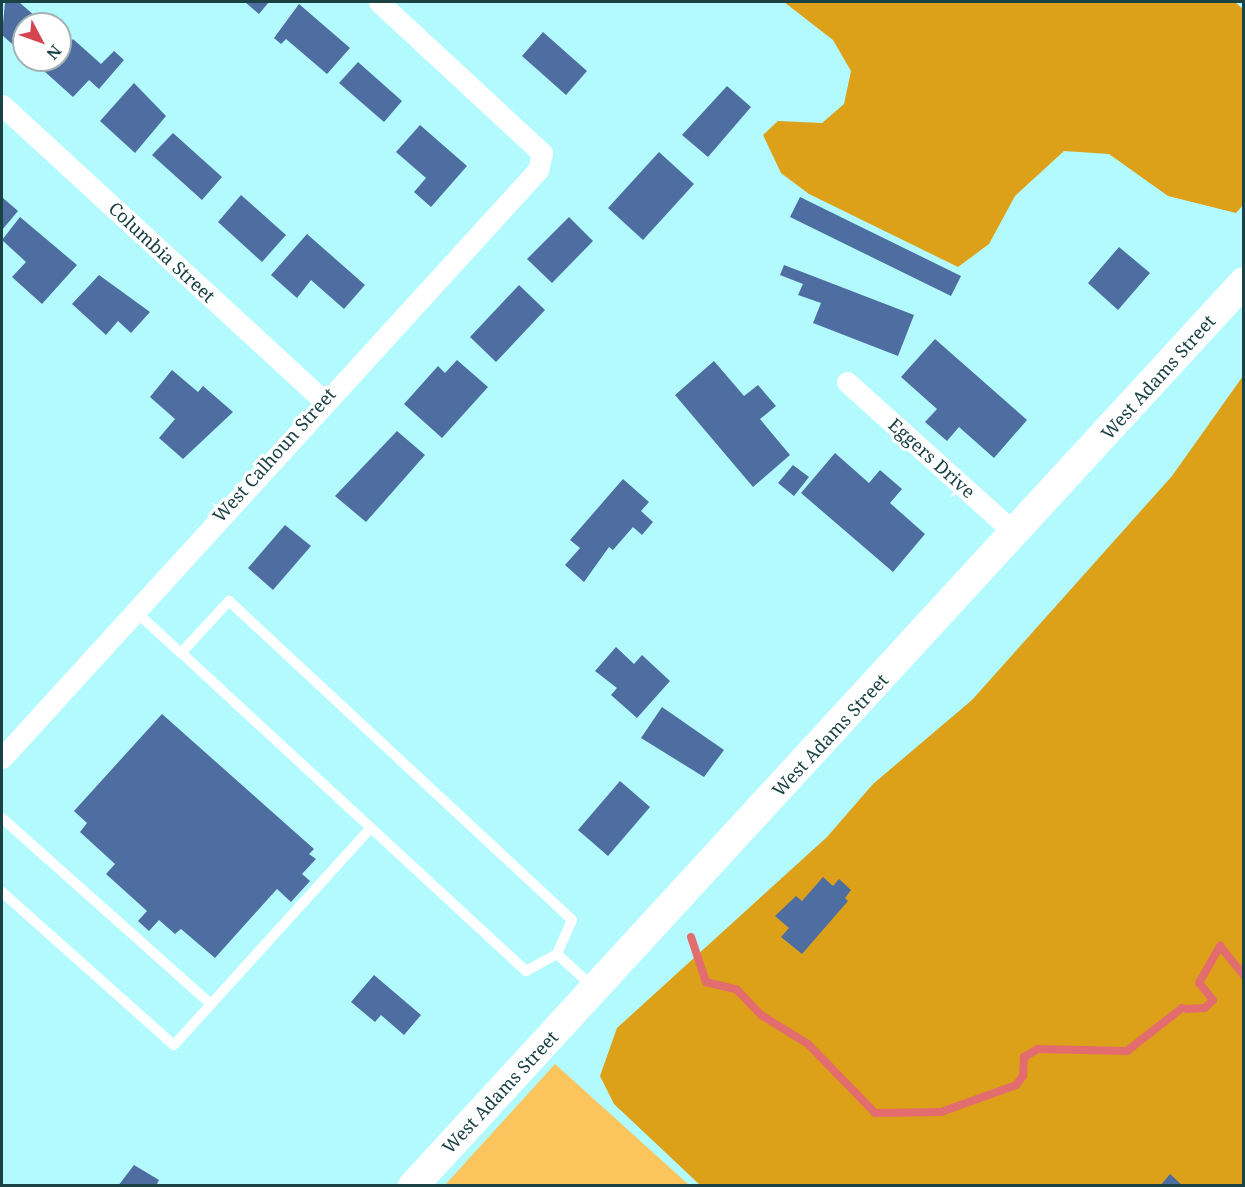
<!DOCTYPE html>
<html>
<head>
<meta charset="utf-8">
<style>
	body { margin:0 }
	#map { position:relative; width:1245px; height:1187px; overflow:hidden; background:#b3fafe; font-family:"Noto Serif",serif }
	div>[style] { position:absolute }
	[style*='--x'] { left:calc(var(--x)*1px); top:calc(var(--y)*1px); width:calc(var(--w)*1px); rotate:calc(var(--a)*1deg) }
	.green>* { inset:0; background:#fcc45d }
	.forest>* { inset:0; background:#dca019 }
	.stream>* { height:8px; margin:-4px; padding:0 4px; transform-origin:4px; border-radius:4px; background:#e36c6f }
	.building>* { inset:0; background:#4e6da0 }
	.lane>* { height:10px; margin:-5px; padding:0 5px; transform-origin:5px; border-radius:5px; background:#fff }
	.street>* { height:21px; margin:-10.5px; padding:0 10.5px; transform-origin:10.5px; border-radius:10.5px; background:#fff }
	.secondary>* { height:30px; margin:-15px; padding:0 15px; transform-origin:15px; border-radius:15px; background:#fff }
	span { translate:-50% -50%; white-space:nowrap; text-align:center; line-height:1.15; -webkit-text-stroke:6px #fff; paint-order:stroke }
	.street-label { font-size:18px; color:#1a4144 }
	.frame { position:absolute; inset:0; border:3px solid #1a4144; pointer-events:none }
	.north { position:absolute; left:12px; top:12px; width:60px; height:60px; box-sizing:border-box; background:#fff; border:2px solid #a3b3b4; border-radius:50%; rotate:131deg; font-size:16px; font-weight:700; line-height:24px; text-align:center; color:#1a4144 }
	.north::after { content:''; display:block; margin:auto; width:21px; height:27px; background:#d54550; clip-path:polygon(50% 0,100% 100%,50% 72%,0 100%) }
</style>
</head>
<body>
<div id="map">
	<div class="green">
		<i style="clip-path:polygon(555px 1064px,689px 1185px,445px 1185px)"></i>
	</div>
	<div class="forest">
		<i style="clip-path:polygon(784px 2px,1235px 2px,1244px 10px,1243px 205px,1236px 213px,1168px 196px,1109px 154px,1064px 151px,1015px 196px,989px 244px,958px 267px,809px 194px,781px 173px,763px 135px,778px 121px,822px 123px,844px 104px,851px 71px,833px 40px)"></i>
		<i style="clip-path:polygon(1243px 376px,1243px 1185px,700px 1185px,614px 1104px,600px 1076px,617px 1028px,827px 837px,873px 784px,972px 700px,1172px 476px)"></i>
	</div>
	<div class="stream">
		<i style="--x:691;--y:937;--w:47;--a:71.6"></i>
		<i style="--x:706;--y:982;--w:32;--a:14"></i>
		<i style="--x:737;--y:990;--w:35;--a:46"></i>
		<i style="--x:761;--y:1015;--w:55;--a:31.7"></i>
		<i style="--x:808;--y:1044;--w:96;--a:45.8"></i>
		<i style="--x:875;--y:1113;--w:66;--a:-0.9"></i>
		<i style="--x:941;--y:1112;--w:80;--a:-19.8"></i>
		<i style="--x:1016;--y:1085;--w:11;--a:-52"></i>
		<i style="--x:1023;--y:1076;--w:19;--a:-87"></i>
		<i style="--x:1024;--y:1057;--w:16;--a:-30"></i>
		<i style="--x:1038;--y:1049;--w:89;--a:1.3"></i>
		<i style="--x:1127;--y:1051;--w:70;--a:-38"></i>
		<i style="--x:1187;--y:1009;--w:18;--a:-3"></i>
		<i style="--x:1205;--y:1008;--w:11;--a:-45"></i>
		<i style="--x:1213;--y:1000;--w:22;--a:-129"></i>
		<i style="--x:1199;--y:983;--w:43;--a:-60.4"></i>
		<i style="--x:1220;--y:946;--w:38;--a:51"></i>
	</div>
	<div class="building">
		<i style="clip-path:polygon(5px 2px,19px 2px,44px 24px,24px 24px,20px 51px,2px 35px)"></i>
		<i style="clip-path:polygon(245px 2px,269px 2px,259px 14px)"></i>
		<i style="clip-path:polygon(299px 4px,350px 48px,327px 74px,286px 39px,281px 44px,274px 38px)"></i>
		<i style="clip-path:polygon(543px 32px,587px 71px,566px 95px,522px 56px)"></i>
		<i style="clip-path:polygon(73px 39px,101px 64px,114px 51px,124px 60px,99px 89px,89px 80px,73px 97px,44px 71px,60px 60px)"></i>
		<i style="clip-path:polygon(358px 62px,402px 101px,384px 122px,339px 83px)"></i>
		<i style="clip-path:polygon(134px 83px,166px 116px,135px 153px,100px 121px)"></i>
		<i style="clip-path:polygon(727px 86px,751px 107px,708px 157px,682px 135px)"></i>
		<i style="clip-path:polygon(420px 125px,467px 166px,431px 207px,414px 192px,426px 178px,396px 152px)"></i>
		<i style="clip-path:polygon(173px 133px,222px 177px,202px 200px,152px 155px)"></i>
		<i style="clip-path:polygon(659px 152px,694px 184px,643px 240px,608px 208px)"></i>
		<i style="clip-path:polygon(241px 195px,286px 235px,262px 262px,218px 222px)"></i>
		<i style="clip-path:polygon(800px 197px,961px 276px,951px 296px,790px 217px)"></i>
		<i style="clip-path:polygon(3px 198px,18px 211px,2px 230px,2px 200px)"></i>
		<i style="clip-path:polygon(20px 217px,77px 265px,42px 304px,12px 277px,26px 262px,2px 240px)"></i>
		<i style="clip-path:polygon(569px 217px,593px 241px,552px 283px,527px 259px)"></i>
		<i style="clip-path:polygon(307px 234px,365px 285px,344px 309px,311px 280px,297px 298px,271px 275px)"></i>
		<i style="clip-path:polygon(1119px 247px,1150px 273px,1118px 310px,1088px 283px)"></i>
		<i style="clip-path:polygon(784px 265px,914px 315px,898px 356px,813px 323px,821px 303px,798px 295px,803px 284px,780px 275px)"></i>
		<i style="clip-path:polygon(99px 275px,150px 312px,131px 333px,118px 321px,106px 335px,72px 304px)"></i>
		<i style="clip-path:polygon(519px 285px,545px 310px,496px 362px,470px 337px)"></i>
		<i style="clip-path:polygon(935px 339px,1027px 420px,994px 458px,959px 427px,947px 441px,925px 422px,937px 409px,901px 377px)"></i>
		<i style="clip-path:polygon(457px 360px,488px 387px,442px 438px,404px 404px,438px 366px,445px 373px)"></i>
		<i style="clip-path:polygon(714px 361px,744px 396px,758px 385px,776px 406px,760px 419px,790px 455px,753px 487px,675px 395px)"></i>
		<i style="clip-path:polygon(172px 370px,198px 392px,203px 386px,233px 412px,183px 459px,159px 438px,175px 419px,150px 397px)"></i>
		<i style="clip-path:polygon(397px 431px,425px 455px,366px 522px,335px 496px)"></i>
		<i style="clip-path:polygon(835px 453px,869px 483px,880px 470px,902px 489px,890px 503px,925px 534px,893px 572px,801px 493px)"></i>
		<i style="clip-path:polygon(793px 465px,809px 477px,794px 496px,778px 483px)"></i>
		<i style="clip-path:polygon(623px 479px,649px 502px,641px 511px,653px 522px,642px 535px,633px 527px,613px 550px,609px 547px,584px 582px,565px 565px,580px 548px,570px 540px)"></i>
		<i style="clip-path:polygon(285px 525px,311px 546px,273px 590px,248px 568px)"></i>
		<i style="clip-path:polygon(616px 647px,634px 664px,642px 655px,670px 681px,637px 718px,611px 695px,617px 688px,595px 671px)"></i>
		<i style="clip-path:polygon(662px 707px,724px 750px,704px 777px,641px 738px)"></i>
		<i style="clip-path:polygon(162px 714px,314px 849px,309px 854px,316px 859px,302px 874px,310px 881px,291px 902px,277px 889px,215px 958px,181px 929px,175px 934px,159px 920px,149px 931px,138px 921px,147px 911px,106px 874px,115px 864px,80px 832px,87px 823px,74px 811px)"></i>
		<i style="clip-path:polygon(620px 781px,650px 807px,608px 856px,578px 830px)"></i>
		<i style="clip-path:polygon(823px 877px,833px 886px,839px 879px,851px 890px,845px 898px,848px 901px,802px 954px,781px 937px,789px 928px,775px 916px,796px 896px,802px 901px)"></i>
		<i style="clip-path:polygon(374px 975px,421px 1015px,404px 1035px,381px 1015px,375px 1022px,351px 1002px)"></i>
		<i style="clip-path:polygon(134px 1165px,159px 1180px,156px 1186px,118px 1186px)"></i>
		<i style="clip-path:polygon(1170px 1174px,1183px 1186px,1160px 1186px)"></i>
	</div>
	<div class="lane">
		<i style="--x:134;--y:610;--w:64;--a:42.5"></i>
		<i style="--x:2;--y:818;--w:280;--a:41.7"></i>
		<i style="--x:2;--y:892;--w:230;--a:41.7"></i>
		<i style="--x:174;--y:1045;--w:293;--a:-47.8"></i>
		<i style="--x:557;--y:954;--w:35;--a:151"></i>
		<i style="--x:526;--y:971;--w:469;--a:-137.3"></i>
		<i style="--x:181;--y:653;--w:71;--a:-47.3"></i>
		<i style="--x:229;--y:601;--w:468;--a:42.9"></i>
		<i style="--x:572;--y:920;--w:37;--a:114"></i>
		<i style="--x:557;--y:954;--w:49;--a:42.5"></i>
	</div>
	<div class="street">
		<i style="--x:2;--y:105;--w:436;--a:42.6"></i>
		<i style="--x:847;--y:382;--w:227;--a:42"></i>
		<i style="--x:2;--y:758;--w:796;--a:-47.65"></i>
		<i style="--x:538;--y:170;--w:17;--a:-77"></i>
		<i style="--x:542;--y:153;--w:222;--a:-137.2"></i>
	</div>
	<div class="secondary">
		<i style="--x:413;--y:1186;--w:1228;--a:-47.41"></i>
	</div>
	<div class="street-label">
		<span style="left:162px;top:252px;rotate:43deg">Columbia Street</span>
		<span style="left:1158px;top:377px;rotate:-48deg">West Adams Street</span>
		<span style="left:274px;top:455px;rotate:-48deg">West Calhoun Street</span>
		<span style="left:932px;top:458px;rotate:42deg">Eggers Drive</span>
		<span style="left:830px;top:735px;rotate:-47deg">West Adams Street</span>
		<span style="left:500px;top:1092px;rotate:-47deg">West Adams Street</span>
	</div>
	<div class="frame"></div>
	<div class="north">N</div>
</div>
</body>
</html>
